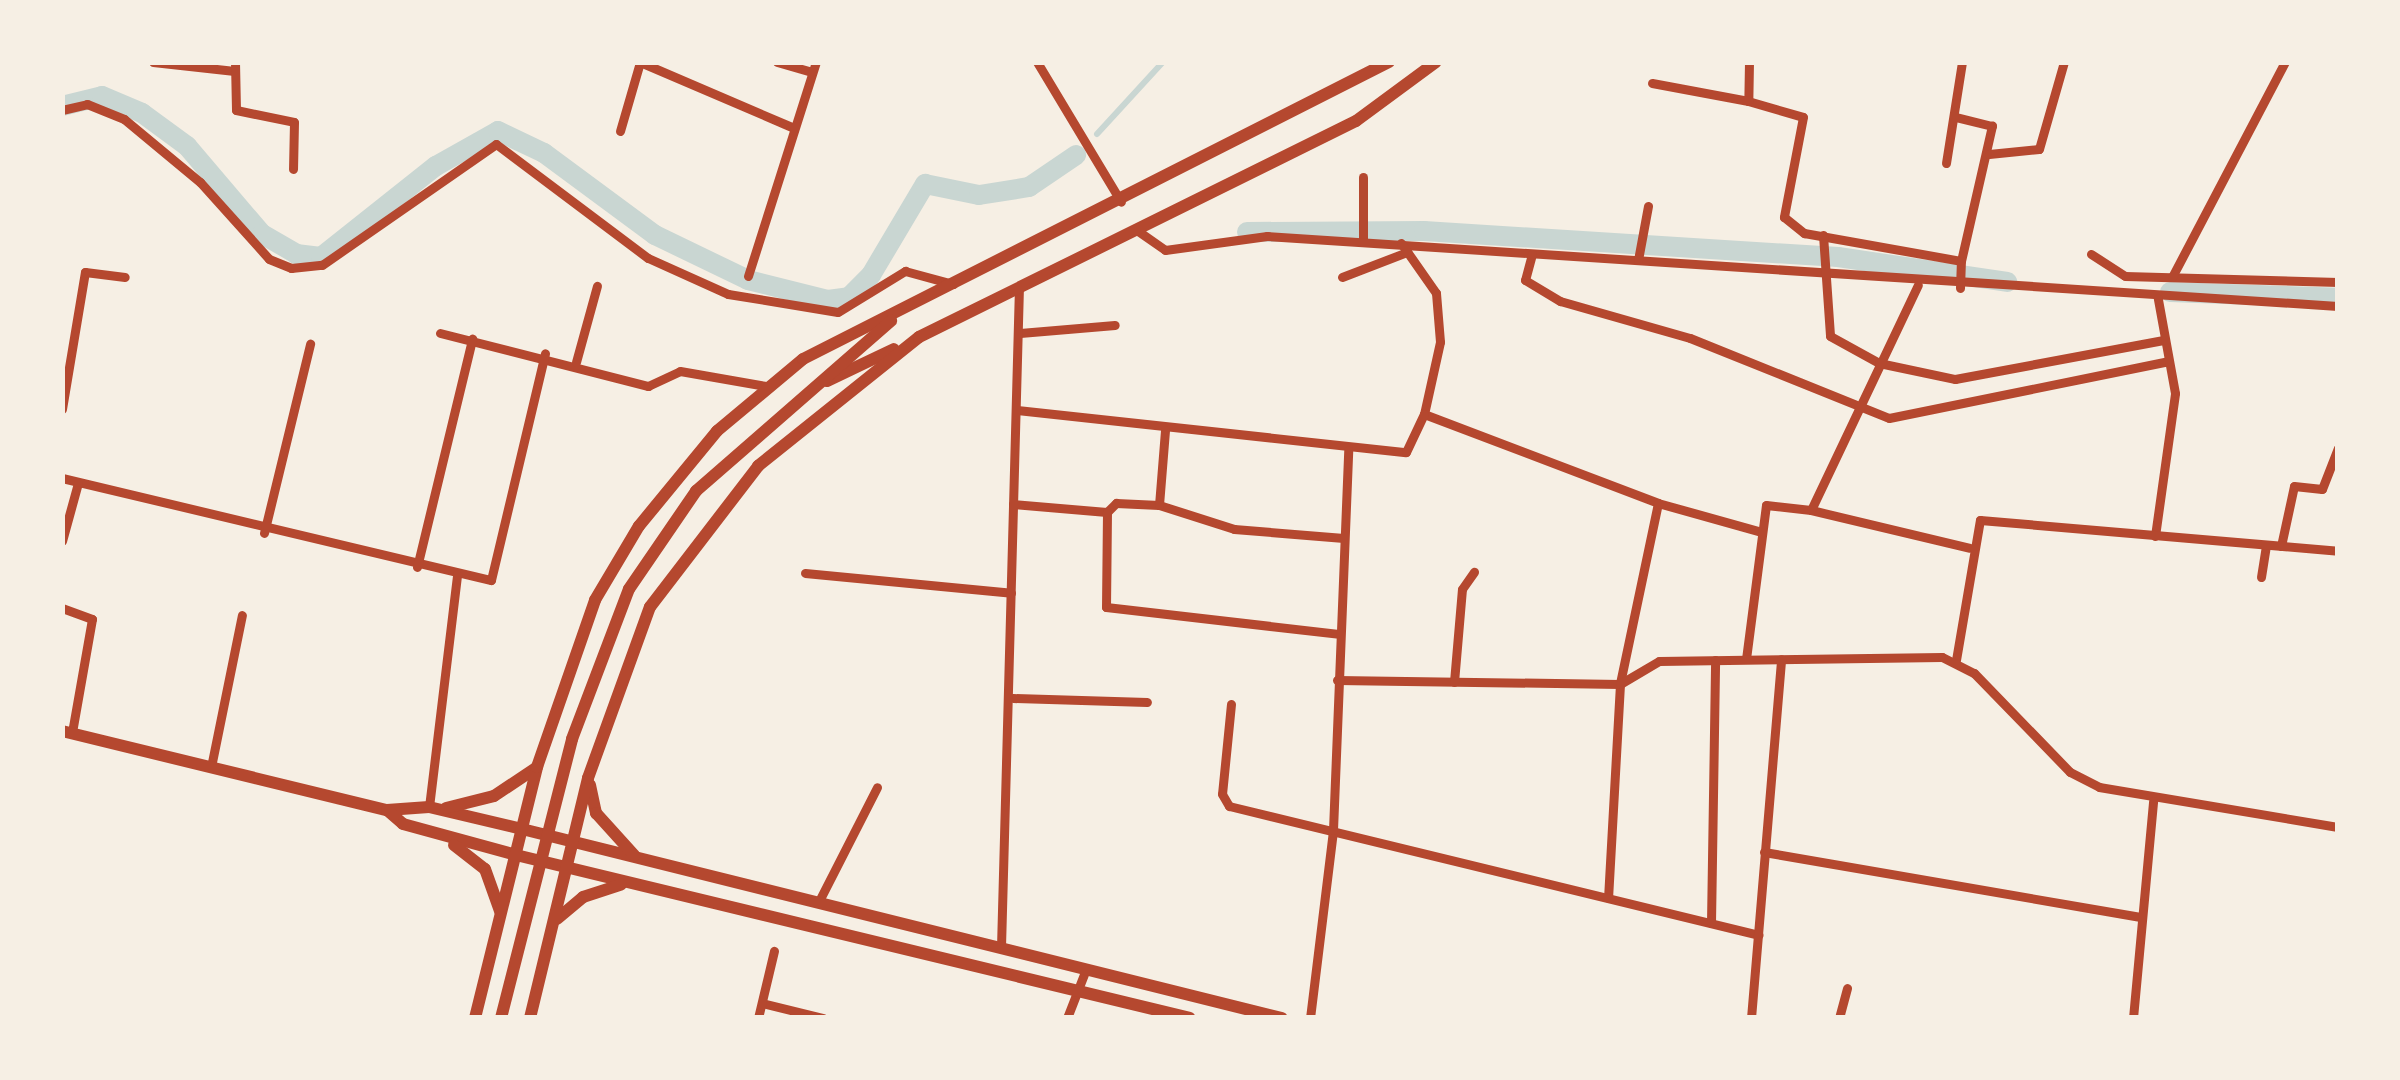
<!DOCTYPE html>
<html>
<head>
<meta charset="utf-8">
<style>
	body { margin:0 }
	#map { position:relative; width:2400px; height:1080px; overflow:hidden; background:#f6efe4; font-family:Raleway,sans-serif }
	div>[style] { position:absolute }
	[style*='--x'] { left:calc(var(--x)*1px); top:calc(var(--y)*1px); width:calc(var(--w)*1px); rotate:calc(var(--a)*1deg) }
	.stream>* { height:6px; margin:-3px; padding:0 3px; transform-origin:3px; border-radius:3px; background:#c9d6d2 }
	.canal>* { height:20px; margin:-10px; padding:0 10px; transform-origin:10px; border-radius:10px; background:#c9d6d2 }
	.minor>* { height:9px; margin:-4.5px; padding:0 4.5px; transform-origin:4.5px; border-radius:4.5px; background:#b5482f }
	.primary>* { height:12px; margin:-6px; padding:0 6px; transform-origin:6px; border-radius:6px; background:#b5482f }
	span { translate:-50% -50%; white-space:nowrap; text-align:center; line-height:1.15; -webkit-text-stroke:10px #f6efe4; paint-order:stroke }
	.frame { position:absolute; inset:0; border:65px solid #f6efe4; pointer-events:none }
</style>
</head>
<body>
<div id="map">
	<div class="stream">
		<i style="--x:1097;--y:134;--w:98;--a:-47.5"></i>
	</div>
	<div class="canal">
		<i style="--x:62;--y:106;--w:41;--a:-14"></i>
		<i style="--x:102;--y:96;--w:43;--a:23"></i>
		<i style="--x:142;--y:113;--w:56;--a:36.3"></i>
		<i style="--x:187;--y:146;--w:116;--a:49.6"></i>
		<i style="--x:262;--y:234;--w:39;--a:30"></i>
		<i style="--x:296;--y:254;--w:25;--a:7"></i>
		<i style="--x:321;--y:257;--w:147;--a:-38.4"></i>
		<i style="--x:436;--y:166;--w:71;--a:-29.4"></i>
		<i style="--x:498;--y:131;--w:51;--a:25.6"></i>
		<i style="--x:544;--y:153;--w:138;--a:36.5"></i>
		<i style="--x:655;--y:235;--w:103;--a:25.8"></i>
		<i style="--x:748;--y:280;--w:82;--a:14"></i>
		<i style="--x:828;--y:300;--w:21;--a:-8"></i>
		<i style="--x:849;--y:297;--w:31;--a:-45"></i>
		<i style="--x:871;--y:275;--w:106;--a:-59.3"></i>
		<i style="--x:925;--y:184;--w:55;--a:11.5"></i>
		<i style="--x:979;--y:195;--w:51;--a:-9.1"></i>
		<i style="--x:1029;--y:187;--w:57;--a:-34.2"></i>
		<i style="--x:1247;--y:232;--w:177;--a:-0.3"></i>
		<i style="--x:1424;--y:231;--w:415;--a:3.6"></i>
		<i style="--x:1838;--y:257;--w:171;--a:8.4"></i>
		<i style="--x:2170;--y:292;--w:168;--a:2"></i>
	</div>
	<div class="minor">
		<i style="--x:153;--y:62;--w:82;--a:6.3"></i>
		<i style="--x:235;--y:62;--w:48;--a:88.8"></i>
		<i style="--x:236;--y:110;--w:59;--a:11.7"></i>
		<i style="--x:294;--y:122;--w:47;--a:91.2"></i>
		<i style="--x:640;--y:62;--w:165;--a:23.2"></i>
		<i style="--x:777;--y:62;--w:36;--a:16"></i>
		<i style="--x:1037;--y:62;--w:163;--a:59"></i>
		<i style="--x:1749;--y:62;--w:39;--a:91"></i>
		<i style="--x:1748;--y:101;--w:57;--a:16.2"></i>
		<i style="--x:1803;--y:117;--w:102;--a:100.8"></i>
		<i style="--x:1784;--y:217;--w:26;--a:39"></i>
		<i style="--x:1804;--y:233;--w:159;--a:10.1"></i>
		<i style="--x:1961;--y:261;--w:139;--a:-77.1"></i>
		<i style="--x:1992;--y:126;--w:36;--a:-166"></i>
		<i style="--x:1652;--y:83;--w:98;--a:10.6"></i>
		<i style="--x:62;--y:110;--w:26;--a:-13"></i>
		<i style="--x:87;--y:104;--w:40;--a:22"></i>
		<i style="--x:124;--y:119;--w:99;--a:39.7"></i>
		<i style="--x:200;--y:182;--w:103;--a:48.1"></i>
		<i style="--x:269;--y:259;--w:24;--a:22"></i>
		<i style="--x:291;--y:268;--w:31;--a:-6"></i>
		<i style="--x:322;--y:265;--w:212;--a:-34.8"></i>
		<i style="--x:496;--y:144;--w:190;--a:36.9"></i>
		<i style="--x:648;--y:258;--w:88;--a:24.2"></i>
		<i style="--x:728;--y:294;--w:111;--a:9.3"></i>
		<i style="--x:838;--y:312;--w:79;--a:-31.5"></i>
		<i style="--x:905;--y:271;--w:50;--a:15.2"></i>
		<i style="--x:620;--y:131;--w:72;--a:-73.8"></i>
		<i style="--x:1989;--y:154;--w:50;--a:-5.7"></i>
		<i style="--x:2039;--y:149;--w:91;--a:-74"></i>
		<i style="--x:1946;--y:163;--w:102;--a:-81"></i>
		<i style="--x:1363;--y:177;--w:64;--a:90"></i>
		<i style="--x:1138;--y:231;--w:33;--a:35"></i>
		<i style="--x:1165;--y:250;--w:103;--a:-7.8"></i>
		<i style="--x:1267;--y:236;--w:1073;--a:3.74"></i>
		<i style="--x:1823;--y:235;--w:101;--a:86"></i>
		<i style="--x:1830;--y:336;--w:56;--a:28.9"></i>
		<i style="--x:1879;--y:363;--w:78;--a:11.9"></i>
		<i style="--x:1955;--y:379;--w:212;--a:-10.6"></i>
		<i style="--x:1401;--y:243;--w:61;--a:55"></i>
		<i style="--x:1436;--y:293;--w:49;--a:85.3"></i>
		<i style="--x:1440;--y:342;--w:74;--a:102.5"></i>
		<i style="--x:1424;--y:414;--w:250;--a:20.8"></i>
		<i style="--x:1658;--y:503;--w:185;--a:101.9"></i>
		<i style="--x:1620;--y:684;--w:214;--a:93.2"></i>
		<i style="--x:1532;--y:254;--w:27;--a:105"></i>
		<i style="--x:1525;--y:280;--w:41;--a:31"></i>
		<i style="--x:1560;--y:301;--w:135;--a:15.9"></i>
		<i style="--x:1690;--y:338;--w:214;--a:21.9"></i>
		<i style="--x:1889;--y:418;--w:282;--a:-11.5"></i>
		<i style="--x:2091;--y:254;--w:40;--a:32.9"></i>
		<i style="--x:2125;--y:276;--w:213;--a:1.6"></i>
		<i style="--x:1638;--y:260;--w:55;--a:-79.5"></i>
		<i style="--x:748;--y:276;--w:225;--a:-72.4"></i>
		<i style="--x:1342;--y:277;--w:70;--a:-21"></i>
		<i style="--x:2172;--y:277;--w:243;--a:-62.3"></i>
		<i style="--x:1960;--y:288;--w:27;--a:-88"></i>
		<i style="--x:440;--y:333;--w:215;--a:14.3"></i>
		<i style="--x:648;--y:386;--w:35;--a:-25"></i>
		<i style="--x:680;--y:371;--w:87;--a:9.9"></i>
		<i style="--x:1020;--y:333;--w:95;--a:-4.8"></i>
		<i style="--x:576;--y:362;--w:79;--a:-74.6"></i>
		<i style="--x:62;--y:409;--w:139;--a:-80.5"></i>
		<i style="--x:85;--y:272;--w:40;--a:7.1"></i>
		<i style="--x:1017;--y:410;--w:391;--a:6.2"></i>
		<i style="--x:1406;--y:452;--w:42;--a:-64.7"></i>
		<i style="--x:62;--y:478;--w:441;--a:13.4"></i>
		<i style="--x:491;--y:580;--w:233;--a:-76.6"></i>
		<i style="--x:1658;--y:503;--w:108;--a:15.6"></i>
		<i style="--x:1013;--y:504;--w:94;--a:4.9"></i>
		<i style="--x:1107;--y:512;--w:13;--a:-45"></i>
		<i style="--x:1116;--y:503;--w:43;--a:2.7"></i>
		<i style="--x:1159;--y:505;--w:79;--a:17.7"></i>
		<i style="--x:1234;--y:529;--w:110;--a:4.7"></i>
		<i style="--x:1159;--y:505;--w:75;--a:-85.4"></i>
		<i style="--x:1811;--y:510;--w:163;--a:13.4"></i>
		<i style="--x:1107;--y:512;--w:95;--a:90.6"></i>
		<i style="--x:1106;--y:607;--w:234;--a:6.6"></i>
		<i style="--x:264;--y:533;--w:195;--a:-76.3"></i>
		<i style="--x:2155;--y:536;--w:144;--a:-82"></i>
		<i style="--x:2175;--y:393;--w:96;--a:-100.3"></i>
		<i style="--x:62;--y:541;--w:60;--a:-74.6"></i>
		<i style="--x:2281;--y:546;--w:61;--a:-77.8"></i>
		<i style="--x:2294;--y:486;--w:28;--a:6"></i>
		<i style="--x:2322;--y:489;--w:44;--a:-68.7"></i>
		<i style="--x:417;--y:567;--w:235;--a:-76.4"></i>
		<i style="--x:805;--y:573;--w:207;--a:5.5"></i>
		<i style="--x:2261;--y:577;--w:32;--a:-81"></i>
		<i style="--x:62;--y:608;--w:32;--a:20"></i>
		<i style="--x:92;--y:619;--w:116;--a:100"></i>
		<i style="--x:1746;--y:659;--w:155;--a:-82.6"></i>
		<i style="--x:1766;--y:505;--w:45;--a:6.3"></i>
		<i style="--x:1811;--y:510;--w:249;--a:-64.6"></i>
		<i style="--x:1956;--y:660;--w:142;--a:-80.3"></i>
		<i style="--x:1980;--y:520;--w:359;--a:4.9"></i>
		<i style="--x:1337;--y:680;--w:283;--a:0.8"></i>
		<i style="--x:1620;--y:684;--w:45;--a:-30.5"></i>
		<i style="--x:1659;--y:661;--w:283;--a:-0.8"></i>
		<i style="--x:1942;--y:657;--w:36;--a:27"></i>
		<i style="--x:1974;--y:673;--w:138;--a:45.9"></i>
		<i style="--x:2070;--y:772;--w:33;--a:27"></i>
		<i style="--x:2099;--y:787;--w:242;--a:9.5"></i>
		<i style="--x:1454;--y:682;--w:93;--a:-85.1"></i>
		<i style="--x:1462;--y:589;--w:21;--a:-55"></i>
		<i style="--x:1013;--y:698;--w:134;--a:1.7"></i>
		<i style="--x:1231;--y:704;--w:90;--a:95.7"></i>
		<i style="--x:1222;--y:794;--w:14;--a:60"></i>
		<i style="--x:1229;--y:806;--w:545;--a:13.68"></i>
		<i style="--x:211;--y:767;--w:155;--a:-78.5"></i>
		<i style="--x:429;--y:807;--w:234;--a:-83.1"></i>
		<i style="--x:1764;--y:852;--w:382;--a:9.8"></i>
		<i style="--x:818;--y:903;--w:130;--a:-63"></i>
		<i style="--x:1711;--y:923;--w:263;--a:-89.1"></i>
		<i style="--x:1001;--y:947;--w:659;--a:-88.44"></i>
		<i style="--x:762;--y:1003;--w:63;--a:13.8"></i>
		<i style="--x:758;--y:1018;--w:69;--a:-76.6"></i>
		<i style="--x:1067;--y:1018;--w:53;--a:-68.8"></i>
		<i style="--x:1310;--y:1018;--w:189;--a:-83"></i>
		<i style="--x:1333;--y:830;--w:380;--a:-87.7"></i>
		<i style="--x:1751;--y:1018;--w:360;--a:-85.2"></i>
		<i style="--x:1839;--y:1018;--w:31;--a:-75"></i>
		<i style="--x:2133;--y:1018;--w:218;--a:-84.7"></i>
	</div>
	<div class="primary">
		<i style="--x:827;--y:381;--w:74;--a:-25.5"></i>
		<i style="--x:62;--y:731;--w:334;--a:13.7"></i>
		<i style="--x:387;--y:810;--w:42;--a:-4.1"></i>
		<i style="--x:429;--y:807;--w:96;--a:13.3"></i>
		<i style="--x:522;--y:829;--w:783;--a:13.97"></i>
		<i style="--x:590;--y:785;--w:29;--a:78"></i>
		<i style="--x:596;--y:813;--w:57;--a:47.9"></i>
		<i style="--x:446;--y:808;--w:49;--a:-14"></i>
		<i style="--x:494;--y:796;--w:50;--a:-33.7"></i>
		<i style="--x:387;--y:810;--w:21;--a:41"></i>
		<i style="--x:403;--y:824;--w:117;--a:15.3"></i>
		<i style="--x:516;--y:855;--w:693;--a:13.6"></i>
		<i style="--x:454;--y:845;--w:39;--a:38"></i>
		<i style="--x:485;--y:869;--w:45;--a:70.3"></i>
		<i style="--x:557;--y:919;--w:34;--a:-40"></i>
		<i style="--x:583;--y:897;--w:40;--a:-18"></i>
		<i style="--x:475;--y:1018;--w:259;--a:-76.1"></i>
		<i style="--x:537;--y:767;--w:177;--a:-70.8"></i>
		<i style="--x:595;--y:600;--w:86;--a:-59.3"></i>
		<i style="--x:639;--y:526;--w:123;--a:-50.6"></i>
		<i style="--x:717;--y:431;--w:112;--a:-39.9"></i>
		<i style="--x:803;--y:359;--w:657;--a:-26.88"></i>
		<i style="--x:501;--y:1018;--w:288;--a:-75.7"></i>
		<i style="--x:572;--y:739;--w:160;--a:-69.2"></i>
		<i style="--x:629;--y:589;--w:119;--a:-55.6"></i>
		<i style="--x:696;--y:491;--w:259;--a:-41.1"></i>
		<i style="--x:530;--y:1018;--w:247;--a:-76.4"></i>
		<i style="--x:588;--y:778;--w:182;--a:-70.1"></i>
		<i style="--x:650;--y:607;--w:178;--a:-52.5"></i>
		<i style="--x:758;--y:466;--w:206;--a:-38.7"></i>
		<i style="--x:919;--y:337;--w:487;--a:-26.3"></i>
		<i style="--x:1356;--y:121;--w:99;--a:-36.4"></i>
	</div>
	<div class="frame"></div>
</div>
</body>
</html>
